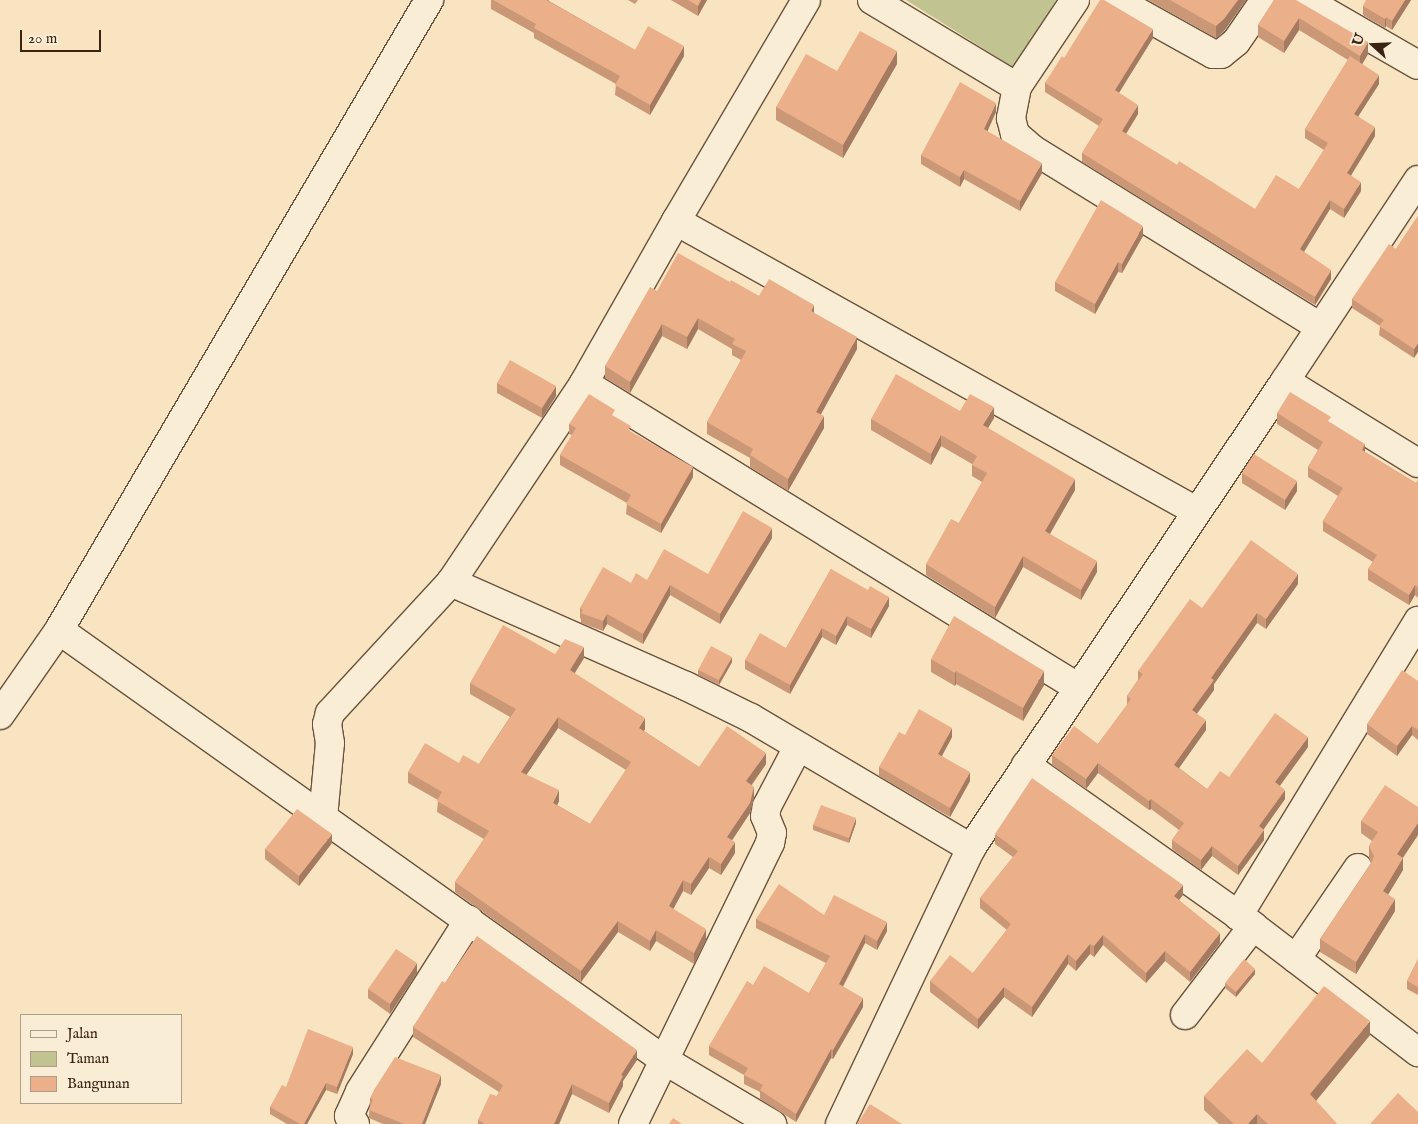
<!DOCTYPE html>
<html>
<head>
<meta charset="utf-8">
<style>
	body { margin:0 }
	#map { position:relative; width:1418px; height:1124px; overflow:hidden; background:#f8e4c0; font-family:"IM FELL English",serif }
	div>[style] { position:absolute }
	[style*='--x'] { left:calc(var(--x)*1px); top:calc(var(--y)*1px); width:calc(var(--w)*1px); rotate:calc(var(--a)*1deg) }
	.green>* { inset:0; background:#c1c390 }
	.roads { filter:drop-shadow(1px 0 #6a533e) drop-shadow(-1px 0 #6a533e) drop-shadow(0 1px #6a533e) drop-shadow(0 -1px #6a533e) }
	.minor>* { height:28px; margin:-14px; padding:0 14px; transform-origin:14px; border-radius:14px; background:#faedd6 }
	.wall>* { inset:0; background:#ca9777 }
	.shaded-wall>* { inset:0; background:#a47b61 }
	.building>* { inset:0; background:#ebb08a }
	span { translate:-50% -50%; white-space:nowrap; text-align:center; line-height:1.15; -webkit-text-stroke:4.5px #faedd6; paint-order:stroke }
	.legend { position:absolute; left:20px; top:1014px; width:162px; height:90px; box-sizing:border-box; background:#faedd6; border:1px solid #ad9c88; margin:0; padding:6px 9px; list-style:none; font-size:15px; color:#3a2313 }
	.legend li { display:flex; align-items:center; gap:10px; height:25px }
	.legend b { width:25px; border:1px solid #ad9c88 }
	.north { position:absolute; left:1348px; top:20px; width:50px; height:50px; -webkit-text-stroke:4px #faedd6; paint-order:stroke; rotate:290deg; font-size:14px; font-weight:700; line-height:20px; text-align:center; color:#3a2313 }
	.north::after { content:''; display:block; margin:auto; width:18px; height:22px; background:#3a2313; clip-path:polygon(50% 0,100% 100%,50% 72%,0 100%) }
	.scale { position:absolute; left:20px; top:30px; width:81px; height:22px; box-sizing:border-box; border:2px solid #3a2313; border-top:0; padding-left:6px; font-size:15px; line-height:18px; white-space:nowrap; color:#3a2313; -webkit-text-stroke:4px #faedd6; paint-order:stroke }
</style>
</head>
<body>
<div id="map">
	<div class="green">
		<i style="clip-path:polygon(906px 0,1056px 0,1016px 69px)"></i>
	</div>
	<div class="roads">
		<div class="minor">
			<i style="--x:872;--y:0;--w:169;--a:31"></i>
			<i style="--x:1075;--y:0;--w:105;--a:123.7"></i>
			<i style="--x:1017;--y:87;--w:32;--a:101"></i>
			<i style="--x:1011;--y:118;--w:16;--a:76"></i>
			<i style="--x:1015;--y:134;--w:23;--a:41"></i>
			<i style="--x:1032;--y:149;--w:339;--a:31.7"></i>
			<i style="--x:1116;--y:0;--w:111;--a:29.1"></i>
			<i style="--x:1213;--y:54;--w:8;--a:0"></i>
			<i style="--x:1221;--y:54;--w:19;--a:-39"></i>
			<i style="--x:1236;--y:42;--w:51;--a:-55.4"></i>
			<i style="--x:1305;--y:0;--w:130;--a:29.9"></i>
			<i style="--x:676;--y:221;--w:595;--a:29.15"></i>
			<i style="--x:1285;--y:381;--w:156;--a:31.7"></i>
			<i style="--x:584;--y:383;--w:581;--a:31.64"></i>
			<i style="--x:451;--y:582;--w:257;--a:23.9"></i>
			<i style="--x:686;--y:686;--w:72;--a:26.2"></i>
			<i style="--x:751;--y:718;--w:256;--a:30.6"></i>
			<i style="--x:59;--y:630;--w:742;--a:35.4"></i>
			<i style="--x:664;--y:1060;--w:126;--a:30.7"></i>
			<i style="--x:0;--y:715;--w:103;--a:-55.2"></i>
			<i style="--x:59;--y:630;--w:731;--a:-59.57"></i>
			<i style="--x:1026;--y:765;--w:278;--a:35.3"></i>
			<i style="--x:1253;--y:926;--w:208;--a:37.4"></i>
			<i style="--x:323;--y:818;--w:75;--a:-84.7"></i>
			<i style="--x:330;--y:743;--w:19;--a:-99"></i>
			<i style="--x:327;--y:724;--w:11;--a:-75"></i>
			<i style="--x:330;--y:713;--w:178;--a:-47.3"></i>
			<i style="--x:451;--y:582;--w:239;--a:-56.2"></i>
			<i style="--x:584;--y:383;--w:186;--a:-60.4"></i>
			<i style="--x:676;--y:221;--w:256;--a:-59.5"></i>
			<i style="--x:1238;--y:916;--w:346;--a:-58.6"></i>
			<i style="--x:1296;--y:959;--w:110;--a:-55.7"></i>
			<i style="--x:1185;--y:1015;--w:112;--a:-52.6"></i>
			<i style="--x:355;--y:1124;--w:10;--a:-127"></i>
			<i style="--x:349;--y:1116;--w:27;--a:-66"></i>
			<i style="--x:360;--y:1091;--w:203;--a:-57.5"></i>
			<i style="--x:633;--y:1124;--w:313;--a:-64"></i>
			<i style="--x:770;--y:843;--w:10;--a:-79"></i>
			<i style="--x:772;--y:833;--w:18;--a:-112"></i>
			<i style="--x:765;--y:816;--w:10;--a:-79"></i>
			<i style="--x:767;--y:806;--w:67;--a:-62.3"></i>
			<i style="--x:840;--y:1124;--w:306;--a:-64.6"></i>
			<i style="--x:971;--y:848;--w:563;--a:-56.08"></i>
			<i style="--x:1285;--y:381;--w:241;--a:-56.5"></i>
		</div>
	</div>
	<div class="wall">
		<i style="clip-path:polygon(491px 0,549px 0,549px 1px,635px 50px,684px 56px,650px 115px,615px 95px,616px 84px,534px 38px,534px 33px,491px 9px)"></i>
		<i style="clip-path:polygon(628px 0,638px 0,635px 4px)"></i>
		<i style="clip-path:polygon(671px 0,707px 0,698px 16px)"></i>
		<i style="clip-path:polygon(1148px 0,1246px 0,1224px 31px,1216px 38px)"></i>
		<i style="clip-path:polygon(1274px 0,1368px 54px,1362px 64px,1379px 84px,1358px 116px,1375px 136px,1351px 175px,1361px 191px,1344px 218px,1330px 209px,1304px 252px,1331px 279px,1315px 305px,1082px 162px,1082px 153px,1099px 126px,1045px 92px,1045px 83px,1064px 58px,1153px 38px,1119px 93px,1138px 114px,1126px 134px,1177px 165px,1255px 209px,1299px 189px,1324px 150px,1305px 138px,1305px 129px,1348px 60px,1299px 30px,1284px 53px,1258px 37px,1258px 25px)"></i>
		<i style="clip-path:polygon(1411px 0,1392px 30px,1386px 26px,1385px 28px,1363px 15px,1363px 6px)"></i>
		<i style="clip-path:polygon(897px 64px,843px 158px,776px 120px,776px 107px,837px 71px)"></i>
		<i style="clip-path:polygon(996px 112px,987px 131px,1042px 173px,1020px 211px,964px 179px,960px 187px,921px 164px,921px 155px)"></i>
		<i style="clip-path:polygon(1418px 216px,1414px 358px,1379px 335px,1380px 326px,1352px 308px,1352px 299px,1396px 249px)"></i>
		<i style="clip-path:polygon(1143px 236px,1122px 273px,1118px 272px,1095px 314px,1055px 291px,1055px 282px)"></i>
		<i style="clip-path:polygon(730px 282px,759px 296px,814px 313px,857px 349px,821px 414px,824px 428px,788px 491px,750px 467px,750px 458px,707px 434px,707px 422px,741px 360px,732px 355px,732px 349px,698px 329px,687px 349px,662px 336px,630px 393px,605px 378px,605px 366px,657px 291px)"></i>
		<i style="clip-path:polygon(497px 383px,556px 396px,542px 418px,497px 393px)"></i>
		<i style="clip-path:polygon(960px 411px,994px 418px,988px 428px,1075px 490px,1050px 534px,1097px 572px,1081px 600px,1023px 567px,995px 618px,926px 575px,926px 564px,959px 523px,982px 482px,972px 476px,972px 464px,941px 446px,931px 465px,871px 430px,871px 419px)"></i>
		<i style="clip-path:polygon(1277px 413px,1331px 423px,1365px 452px,1416px 483px,1418px 480px,1418px 598px,1415px 595px,1409px 605px,1368px 580px,1368px 569px,1373px 562px,1323px 531px,1323px 521px,1338px 496px,1308px 477px,1308px 467px,1318px 450px,1277px 424px)"></i>
		<i style="clip-path:polygon(615px 417px,631px 432px,693px 477px,661px 533px,626px 514px,627px 503px,560px 465px,560px 455px,572px 435px,569px 434px,569px 424px)"></i>
		<i style="clip-path:polygon(1242px 473px,1297px 491px,1285px 510px,1242px 483px)"></i>
		<i style="clip-path:polygon(772px 538px,720px 624px,670px 595px,643px 644px,607px 624px,603px 631px,581px 623px,581px 619px,580px 618px,580px 608px,631px 583px,647px 580px,708px 574px)"></i>
		<i style="clip-path:polygon(831px 569px,889px 606px,871px 638px,847px 625px,836px 645px,822px 637px,790px 694px,745px 669px,745px 660px,786px 648px)"></i>
		<i style="clip-path:polygon(1298px 584px,1266px 629px,1257px 623px,1214px 684px,1214px 690px,1197px 714px,1206px 730px,1179px 768px,1207px 789px,1229px 777px,1308px 747px,1280px 786px,1285px 799px,1263px 829px,1264px 840px,1238px 875px,1212px 856px,1201px 870px,1172px 849px,1172px 840px,1179px 830px,1151px 809px,1149px 810px,1098px 773px,1086px 789px,1052px 765px,1052px 755px,1098px 744px,1127px 705px,1127px 696px,1138px 680px,1138px 671px,1202px 608px)"></i>
		<i style="clip-path:polygon(evenodd,555px 654px,584px 658px,574px 673px,645px 729px,644px 731px,699px 767px,766px 764px,752px 785px,754px 797px,750px 813px,732px 840px,735px 853px,721px 875px,709px 868px,691px 895px,683px 891px,673px 909px,706px 940px,694px 964px,656px 941px,650px 951px,618px 932px,581px 982px,455px 892px,455px 882px,484px 839px,437px 812px,438px 800px,408px 783px,408px 772px,459px 763px,479px 764px,510px 717px,470px 694px,470px 683px,555px 654px,558px 728px,626px 770px,590px 824px,557px 805px,559px 801px,526px 775px,558px 728px)"></i>
		<i style="clip-path:polygon(931px 659px,1044px 685px,1023px 721px,956px 684px,955px 686px,931px 672px)"></i>
		<i style="clip-path:polygon(732px 662px,719px 685px,698px 675px,698px 670px)"></i>
		<i style="clip-path:polygon(1418px 681px,1418px 740px,1412px 735px,1397px 756px,1367px 734px,1367px 724px)"></i>
		<i style="clip-path:polygon(905px 735px,952px 737px,942px 756px,970px 781px,950px 817px,879px 776px,879px 767px)"></i>
		<i style="clip-path:polygon(1418px 807px,1418px 835px,1403px 858px,1403px 870px,1388px 894px,1395px 911px,1356px 974px,1320px 952px,1320px 939px,1371px 863px,1369px 858px,1369px 846px,1372px 841px,1361px 833px,1361px 821px)"></i>
		<i style="clip-path:polygon(856px 823px,849px 843px,813px 830px,813px 825px)"></i>
		<i style="clip-path:polygon(995px 834px,1183px 895px,1179px 900px,1220px 943px,1190px 982px,1165px 961px,1146px 983px,1103px 945px,1094px 957px,1090px 954px,1076px 971px,1068px 964px,1032px 1017px,1004px 997px,978px 1029px,930px 992px,930px 981px,973px 973px,1007px 930px,980px 908px,980px 898px,1013px 857px,995px 844px)"></i>
		<i style="clip-path:polygon(332px 843px,299px 886px,265px 859px,265px 849px)"></i>
		<i style="clip-path:polygon(824px 915px,887px 931px,877px 950px,865px 943px,843px 987px,863px 1007px,833px 1059px,831px 1058px,796px 1122px,760px 1099px,760px 1092px,744px 1084px,744px 1075px,709px 1055px,709px 1046px,753px 985px,809px 993px,826px 963px,756px 928px,756px 919px)"></i>
		<i style="clip-path:polygon(1418px 959px,1418px 995px,1407px 989px,1407px 981px)"></i>
		<i style="clip-path:polygon(417px 973px,390px 1014px,368px 998px,368px 989px)"></i>
		<i style="clip-path:polygon(1255px 974px,1236px 997px,1225px 988px,1225px 983px)"></i>
		<i style="clip-path:polygon(445px 983px,637px 1060px,623px 1081px,623px 1086px,609px 1113px,572px 1094px,559px 1124px,478px 1124px,478px 1120px,497px 1096px,499px 1092px,413px 1037px,413px 1027px)"></i>
		<i style="clip-path:polygon(1370px 1035px,1316px 1101px,1337px 1124px,1219px 1124px,1204px 1110px,1204px 1096px,1262px 1063px)"></i>
		<i style="clip-path:polygon(353px 1054px,337px 1094px,326px 1090px,307px 1124px,287px 1124px,270px 1114px,270px 1107px,286px 1087px)"></i>
		<i style="clip-path:polygon(441px 1084px,425px 1124px,383px 1124px,369px 1118px,370px 1098px)"></i>
	</div>
	<div class="shaded-wall">
		<i style="clip-path:polygon(701px 0,707px 0,698px 16px,698px 6px)"></i>
		<i style="clip-path:polygon(1238px 0,1246px 0,1224px 31px,1216px 38px,1216px 26px)"></i>
		<i style="clip-path:polygon(1405px 0,1411px 0,1392px 30px,1392px 21px)"></i>
		<i style="clip-path:polygon(1386px 17px,1386px 26px,1385px 28px,1385px 19px)"></i>
		<i style="clip-path:polygon(1299px 18px,1299px 30px,1284px 53px,1284px 41px)"></i>
		<i style="clip-path:polygon(1153px 29px,1153px 38px,1115px 99px,1115px 90px)"></i>
		<i style="clip-path:polygon(1368px 42px,1368px 54px,1360px 68px,1360px 56px)"></i>
		<i style="clip-path:polygon(684px 46px,684px 56px,650px 115px,650px 105px)"></i>
		<i style="clip-path:polygon(897px 51px,897px 64px,843px 158px,843px 145px)"></i>
		<i style="clip-path:polygon(1379px 75px,1379px 84px,1354px 123px,1354px 114px)"></i>
		<i style="clip-path:polygon(996px 103px,996px 112px,984px 139px,984px 129px)"></i>
		<i style="clip-path:polygon(1138px 105px,1138px 114px,1122px 140px,1122px 131px)"></i>
		<i style="clip-path:polygon(1375px 127px,1375px 136px,1347px 182px,1347px 173px)"></i>
		<i style="clip-path:polygon(1042px 163px,1042px 173px,1020px 211px,1020px 201px)"></i>
		<i style="clip-path:polygon(964px 170px,964px 179px,960px 187px,960px 177px)"></i>
		<i style="clip-path:polygon(1361px 182px,1361px 191px,1344px 218px,1344px 209px)"></i>
		<i style="clip-path:polygon(1330px 200px,1330px 209px,1300px 258px,1300px 249px)"></i>
		<i style="clip-path:polygon(1143px 226px,1143px 236px,1122px 273px,1122px 264px)"></i>
		<i style="clip-path:polygon(1118px 262px,1118px 272px,1095px 314px,1095px 304px)"></i>
		<i style="clip-path:polygon(1331px 270px,1331px 279px,1315px 305px,1315px 297px)"></i>
		<i style="clip-path:polygon(814px 305px,814px 316px,811px 311px)"></i>
		<i style="clip-path:polygon(698px 318px,698px 329px,687px 349px,687px 337px)"></i>
		<i style="clip-path:polygon(662px 324px,662px 336px,630px 393px,630px 382px)"></i>
		<i style="clip-path:polygon(857px 337px,857px 349px,816px 423px,816px 412px)"></i>
		<i style="clip-path:polygon(1418px 343px,1418px 352px,1414px 358px,1414px 349px)"></i>
		<i style="clip-path:polygon(556px 386px,556px 396px,542px 418px,542px 408px)"></i>
		<i style="clip-path:polygon(994px 407px,994px 418px,983px 436px,983px 425px)"></i>
		<i style="clip-path:polygon(824px 416px,824px 428px,788px 491px,788px 479px)"></i>
		<i style="clip-path:polygon(941px 435px,941px 446px,931px 465px,931px 454px)"></i>
		<i style="clip-path:polygon(1365px 444px,1365px 455px,1362px 450px)"></i>
		<i style="clip-path:polygon(693px 467px,693px 477px,661px 533px,661px 524px)"></i>
		<i style="clip-path:polygon(1075px 479px,1075px 490px,1045px 542px,1045px 531px)"></i>
		<i style="clip-path:polygon(1297px 481px,1297px 491px,1285px 510px,1285px 500px)"></i>
		<i style="clip-path:polygon(772px 528px,772px 538px,720px 624px,720px 614px)"></i>
		<i style="clip-path:polygon(1023px 556px,1023px 567px,995px 618px,995px 607px)"></i>
		<i style="clip-path:polygon(1097px 561px,1097px 572px,1081px 600px,1081px 590px)"></i>
		<i style="clip-path:polygon(1298px 574px,1298px 584px,1266px 629px,1266px 619px)"></i>
		<i style="clip-path:polygon(670px 585px,670px 595px,643px 644px,643px 634px)"></i>
		<i style="clip-path:polygon(1415px 585px,1415px 595px,1409px 605px,1409px 595px)"></i>
		<i style="clip-path:polygon(889px 597px,889px 606px,871px 638px,871px 629px)"></i>
		<i style="clip-path:polygon(1257px 613px,1257px 623px,1214px 684px,1214px 690px,1192px 720px,1192px 710px,1211px 678px)"></i>
		<i style="clip-path:polygon(607px 614px,607px 624px,603px 631px,603px 621px)"></i>
		<i style="clip-path:polygon(847px 616px,847px 625px,836px 645px,836px 636px)"></i>
		<i style="clip-path:polygon(822px 628px,822px 637px,790px 694px,790px 685px)"></i>
		<i style="clip-path:polygon(584px 647px,584px 658px,570px 681px,570px 670px)"></i>
		<i style="clip-path:polygon(732px 657px,732px 662px,719px 685px,719px 680px)"></i>
		<i style="clip-path:polygon(956px 671px,956px 684px,955px 686px,955px 673px)"></i>
		<i style="clip-path:polygon(1044px 671px,1044px 685px,1023px 721px,1023px 708px)"></i>
		<i style="clip-path:polygon(558px 717px,558px 728px,521px 783px,521px 772px)"></i>
		<i style="clip-path:polygon(645px 718px,645px 729px,639px 739px,639px 728px)"></i>
		<i style="clip-path:polygon(1206px 720px,1206px 730px,1174px 775px,1174px 765px)"></i>
		<i style="clip-path:polygon(1412px 726px,1412px 735px,1397px 756px,1397px 746px)"></i>
		<i style="clip-path:polygon(952px 728px,952px 737px,938px 763px,938px 754px)"></i>
		<i style="clip-path:polygon(1308px 737px,1308px 747px,1275px 792px,1275px 782px)"></i>
		<i style="clip-path:polygon(766px 753px,766px 764px,746px 792px,746px 781px)"></i>
		<i style="clip-path:polygon(1098px 763px,1098px 773px,1086px 789px,1086px 779px)"></i>
		<i style="clip-path:polygon(970px 772px,970px 781px,950px 817px,950px 808px)"></i>
		<i style="clip-path:polygon(754px 787px,754px 797px,750px 813px,727px 848px,727px 837px)"></i>
		<i style="clip-path:polygon(559px 790px,559px 801px,553px 814px,553px 803px)"></i>
		<i style="clip-path:polygon(1285px 790px,1285px 799px,1259px 836px,1259px 826px)"></i>
		<i style="clip-path:polygon(1151px 799px,1151px 809px,1149px 810px,1149px 801px)"></i>
		<i style="clip-path:polygon(856px 818px,856px 823px,849px 843px,849px 838px)"></i>
		<i style="clip-path:polygon(1418px 823px,1418px 835px,1397px 866px,1397px 854px)"></i>
		<i style="clip-path:polygon(1264px 830px,1264px 840px,1238px 875px,1238px 866px)"></i>
		<i style="clip-path:polygon(332px 834px,332px 843px,299px 886px,299px 876px)"></i>
		<i style="clip-path:polygon(735px 842px,735px 853px,721px 875px,721px 864px)"></i>
		<i style="clip-path:polygon(1212px 846px,1212px 856px,1201px 870px,1201px 860px)"></i>
		<i style="clip-path:polygon(709px 857px,709px 868px,691px 895px,691px 884px)"></i>
		<i style="clip-path:polygon(1403px 858px,1403px 870px,1383px 903px,1383px 891px)"></i>
		<i style="clip-path:polygon(683px 880px,683px 891px,669px 917px,669px 906px)"></i>
		<i style="clip-path:polygon(1183px 885px,1183px 895px,1174px 906px,1174px 896px)"></i>
		<i style="clip-path:polygon(1395px 899px,1395px 911px,1356px 974px,1356px 962px)"></i>
		<i style="clip-path:polygon(618px 921px,618px 932px,581px 982px,581px 971px)"></i>
		<i style="clip-path:polygon(887px 922px,887px 931px,877px 950px,877px 941px)"></i>
		<i style="clip-path:polygon(706px 929px,706px 940px,694px 964px,694px 953px)"></i>
		<i style="clip-path:polygon(656px 930px,656px 941px,650px 951px,650px 941px)"></i>
		<i style="clip-path:polygon(1220px 933px,1220px 943px,1190px 982px,1190px 972px)"></i>
		<i style="clip-path:polygon(865px 934px,865px 943px,839px 993px,839px 984px)"></i>
		<i style="clip-path:polygon(1103px 935px,1103px 945px,1094px 957px,1094px 946px)"></i>
		<i style="clip-path:polygon(1090px 944px,1090px 954px,1076px 971px,1076px 961px)"></i>
		<i style="clip-path:polygon(1165px 951px,1165px 961px,1146px 983px,1146px 973px)"></i>
		<i style="clip-path:polygon(1068px 954px,1068px 964px,1032px 1017px,1032px 1007px)"></i>
		<i style="clip-path:polygon(417px 963px,417px 973px,390px 1014px,390px 1004px)"></i>
		<i style="clip-path:polygon(1255px 969px,1255px 974px,1236px 997px,1236px 992px)"></i>
		<i style="clip-path:polygon(1004px 987px,1004px 997px,978px 1029px,978px 1019px)"></i>
		<i style="clip-path:polygon(863px 998px,863px 1007px,833px 1059px,833px 1050px)"></i>
		<i style="clip-path:polygon(1370px 1021px,1370px 1035px,1310px 1108px,1310px 1094px)"></i>
		<i style="clip-path:polygon(353px 1047px,353px 1054px,337px 1094px,337px 1087px)"></i>
		<i style="clip-path:polygon(831px 1049px,831px 1058px,796px 1122px,796px 1114px)"></i>
		<i style="clip-path:polygon(637px 1050px,637px 1060px,623px 1081px,623px 1086px,609px 1113px,609px 1103px,621px 1075px)"></i>
		<i style="clip-path:polygon(441px 1075px,441px 1084px,425px 1124px,422px 1124px)"></i>
		<i style="clip-path:polygon(326px 1083px,326px 1090px,307px 1124px,304px 1124px)"></i>
		<i style="clip-path:polygon(572px 1084px,572px 1094px,559px 1124px,554px 1124px)"></i>
		<i style="clip-path:polygon(1257px 1114px,1257px 1124px,1248px 1124px)"></i>
	</div>
	<div class="building">
		<i style="clip-path:polygon(493px 0,546px 0,635px 50px,648px 26px,684px 46px,650px 105px,615px 85px,620px 76px,534px 28px,536px 24px)"></i>
		<i style="clip-path:polygon(688px 0,701px 0,698px 6px)"></i>
		<i style="clip-path:polygon(1100px 0,1104px 0,1153px 29px,1115px 90px,1138px 105px,1122px 131px,1177px 165px,1179px 161px,1255px 209px,1276px 175px,1299px 189px,1328px 143px,1305px 129px,1350px 56px,1379px 75px,1354px 114px,1375px 127px,1347px 173px,1361px 182px,1344px 209px,1330px 200px,1300px 249px,1331px 270px,1315px 297px,1082px 153px,1103px 119px,1045px 83px,1062px 56px,1064px 58px)"></i>
		<i style="clip-path:polygon(1170px 0,1238px 0,1224px 19px,1216px 26px)"></i>
		<i style="clip-path:polygon(1274px 0,1296px 0,1368px 42px,1360px 56px,1299px 18px,1284px 41px,1258px 25px)"></i>
		<i style="clip-path:polygon(1366px 0,1405px 0,1392px 21px,1386px 17px,1385px 19px,1363px 6px)"></i>
		<i style="clip-path:polygon(860px 31px,897px 51px,843px 145px,776px 107px,806px 54px,837px 71px)"></i>
		<i style="clip-path:polygon(960px 82px,996px 103px,984px 129px,1042px 163px,1020px 201px,964px 170px,960px 177px,921px 155px)"></i>
		<i style="clip-path:polygon(1101px 200px,1143px 226px,1122px 264px,1118px 262px,1095px 304px,1055px 282px)"></i>
		<i style="clip-path:polygon(1418px 216px,1418px 343px,1414px 349px,1379px 326px,1384px 320px,1352px 299px,1389px 244px,1396px 249px)"></i>
		<i style="clip-path:polygon(678px 253px,730px 282px,731px 280px,759px 296px,769px 279px,814px 305px,811px 311px,857px 337px,816px 412px,824px 416px,788px 479px,750px 455px,753px 449px,707px 422px,746px 351px,732px 344px,735px 339px,698px 318px,687px 337px,662px 324px,630px 382px,605px 366px,650px 287px,657px 291px)"></i>
		<i style="clip-path:polygon(510px 360px,556px 386px,542px 408px,497px 383px)"></i>
		<i style="clip-path:polygon(896px 374px,960px 411px,970px 394px,994px 407px,983px 425px,1075px 479px,1045px 531px,1097px 561px,1081px 590px,1023px 556px,995px 607px,926px 564px,951px 519px,959px 523px,987px 473px,972px 465px,977px 456px,941px 435px,931px 454px,871px 419px)"></i>
		<i style="clip-path:polygon(1290px 392px,1331px 417px,1328px 421px,1365px 444px,1362px 450px,1416px 483px,1418px 480px,1418px 587px,1415px 585px,1409px 595px,1368px 569px,1377px 555px,1323px 521px,1343px 488px,1308px 467px,1323px 442px,1277px 413px)"></i>
		<i style="clip-path:polygon(589px 394px,615px 410px,612px 415px,631px 426px,628px 430px,693px 467px,661px 524px,626px 504px,631px 495px,560px 455px,576px 428px,569px 424px)"></i>
		<i style="clip-path:polygon(1254px 454px,1297px 481px,1285px 500px,1242px 473px)"></i>
		<i style="clip-path:polygon(743px 511px,772px 528px,720px 614px,670px 585px,643px 634px,607px 614px,603px 621px,581px 613px,583px 610px,580px 608px,603px 567px,631px 583px,636px 573px,647px 580px,664px 549px,708px 574px)"></i>
		<i style="clip-path:polygon(1251px 540px,1298px 574px,1266px 619px,1257px 613px,1211px 678px,1214px 680px,1192px 710px,1206px 720px,1174px 765px,1207px 789px,1220px 771px,1229px 777px,1275px 713px,1308px 737px,1275px 782px,1285px 790px,1259px 826px,1264px 830px,1238px 866px,1212px 846px,1201px 860px,1172px 840px,1184px 823px,1151px 799px,1149px 801px,1098px 763px,1086px 779px,1052px 755px,1074px 726px,1098px 744px,1131px 699px,1127px 696px,1143px 674px,1138px 671px,1190px 599px,1202px 608px)"></i>
		<i style="clip-path:polygon(831px 569px,868px 590px,870px 586px,889px 597px,871px 629px,847px 616px,836px 636px,822px 628px,790px 685px,745px 660px,760px 633px,786px 648px)"></i>
		<i style="clip-path:polygon(954px 616px,1044px 671px,1023px 708px,956px 671px,955px 673px,931px 659px)"></i>
		<i style="clip-path:polygon(evenodd,503px 625px,555px 654px,565px 639px,584px 647px,570px 670px,645px 718px,639px 728px,699px 767px,727px 726px,766px 753px,746px 781px,754px 787px,750px 803px,727px 837px,735px 842px,721px 864px,709px 857px,691px 884px,683px 880px,669px 906px,706px 929px,694px 953px,656px 930px,650px 941px,618px 921px,581px 971px,455px 882px,489px 831px,437px 801px,442px 792px,408px 772px,425px 743px,459px 763px,463px 755px,479px 764px,516px 709px,470px 683px,503px 625px,558px 717px,631px 762px,590px 824px,553px 803px,559px 790px,521px 772px,558px 717px)"></i>
		<i style="clip-path:polygon(711px 646px,732px 657px,719px 680px,698px 670px)"></i>
		<i style="clip-path:polygon(1402px 670px,1418px 681px,1418px 730px,1412px 726px,1397px 746px,1367px 724px)"></i>
		<i style="clip-path:polygon(919px 709px,952px 728px,938px 754px,970px 772px,950px 808px,879px 767px,899px 732px,905px 735px)"></i>
		<i style="clip-path:polygon(1032px 778px,1183px 885px,1174px 896px,1220px 933px,1190px 972px,1165px 951px,1146px 973px,1103px 935px,1094px 946px,1090px 944px,1076px 961px,1068px 954px,1032px 1007px,1004px 987px,978px 1019px,930px 981px,950px 955px,973px 973px,1011px 924px,980px 898px,1018px 851px,995px 834px)"></i>
		<i style="clip-path:polygon(1385px 785px,1418px 807px,1418px 823px,1397px 854px,1403px 858px,1383px 891px,1395px 899px,1356px 962px,1320px 939px,1371px 864px,1374px 856px,1369px 846px,1378px 832px,1361px 821px)"></i>
		<i style="clip-path:polygon(821px 805px,856px 818px,849px 838px,813px 825px)"></i>
		<i style="clip-path:polygon(297px 809px,332px 834px,299px 876px,265px 849px)"></i>
		<i style="clip-path:polygon(779px 884px,824px 915px,834px 895px,887px 922px,877px 941px,865px 934px,839px 984px,863px 998px,833px 1050px,831px 1049px,796px 1114px,760px 1090px,763px 1085px,744px 1075px,748px 1068px,709px 1046px,747px 981px,753px 985px,764px 966px,809px 993px,830px 956px,756px 919px)"></i>
		<i style="clip-path:polygon(477px 936px,637px 1050px,621px 1075px,623px 1076px,609px 1103px,572px 1084px,554px 1124px,483px 1124px,484px 1123px,478px 1120px,490px 1094px,497px 1096px,503px 1085px,413px 1027px,442px 981px,445px 983px)"></i>
		<i style="clip-path:polygon(396px 949px,417px 963px,390px 1004px,368px 989px)"></i>
		<i style="clip-path:polygon(1244px 959px,1255px 969px,1236px 992px,1225px 983px)"></i>
		<i style="clip-path:polygon(1418px 959px,1418px 987px,1407px 981px)"></i>
		<i style="clip-path:polygon(1324px 986px,1370px 1021px,1310px 1094px,1337px 1124px,1268px 1124px,1257px 1114px,1248px 1124px,1234px 1124px,1204px 1096px,1247px 1049px,1262px 1063px)"></i>
		<i style="clip-path:polygon(308px 1029px,353px 1047px,337px 1087px,326px 1083px,304px 1124px,300px 1124px,270px 1107px,282px 1085px,286px 1087px)"></i>
		<i style="clip-path:polygon(395px 1057px,441px 1075px,422px 1124px,404px 1124px,369px 1110px,373px 1099px,370px 1098px,374px 1090px)"></i>
		<i style="clip-path:polygon(1398px 1093px,1418px 1112px,1418px 1124px,1370px 1124px)"></i>
		<i style="clip-path:polygon(870px 1104px,902px 1124px,857px 1124px)"></i>
		<i style="clip-path:polygon(673px 1118px,682px 1124px,669px 1124px)"></i>
	</div>
	<ul class="legend">
	<li><b style="height:6px;background:#faedd6"></b>Jalan</li>
	<li><b style="height:14px;background:#c1c390"></b>Taman</li>
	<li><b style="height:14px;background:#ebb08a"></b>Bangunan</li>
	</ul>
	<div class="north">U</div>
	<div class="scale">20 m</div>
</div>
</body>
</html>
